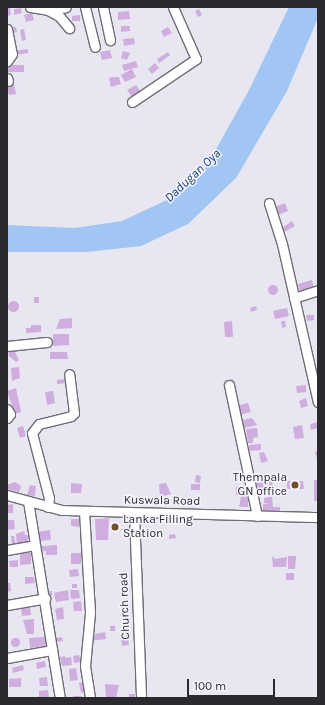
<!DOCTYPE html>
<html>
<head>
<meta charset="utf-8">
<style>
	body { margin:0 }
	#map { position:relative; width:325px; height:705px; overflow:hidden; background:#e7e6f1; font-family:Karla,sans-serif }
	div>[style] { position:absolute }
	[style*='--x'] { left:calc(var(--x)*1px); top:calc(var(--y)*1px); width:calc(var(--w)*1px); rotate:calc(var(--a)*1deg) }
	.water>* { inset:0; background:#a2c6f4 }
	.building>* { inset:0; background:#cfaedf }
	.round { border-radius:50% }
	.roads { filter:drop-shadow(1px 0 #6f6e77) drop-shadow(-1px 0 #6f6e77) drop-shadow(0 1px #6f6e77) drop-shadow(0 -1px #6f6e77) }
	.minor>* { height:9px; margin:-4.5px; padding:0 4.5px; transform-origin:4.5px; border-radius:4.5px; background:#fff }
	.dots>* { width:11px; height:11px; translate:-50% -50%; box-sizing:border-box; border:2px solid #f5f4ff; border-radius:50% }
	span { translate:-50% -50%; white-space:nowrap; text-align:center; line-height:1.15; -webkit-text-stroke:3px #f5f4ff; paint-order:stroke }
	.poi-label { font-size:12px; color:#2b2b2f }
	.right { translate:-100% -50%; text-align:right }
	.left { translate:0 -50%; text-align:left }
	.street-label { font-size:12px; color:#2b2b2f }
	.water-label { font-size:13px; color:#104077; font-style:italic }
	.frame { position:absolute; inset:0; border:8px solid #2b2b2f; pointer-events:none }
	.scale { position:absolute; left:187px; top:679px; width:88px; height:18px; box-sizing:border-box; border:2px solid #2b2b2f; border-top:0; padding-left:5px; font-size:12px; line-height:14px; white-space:nowrap; color:#2b2b2f; -webkit-text-stroke:3px #f5f4ff; paint-order:stroke }
</style>
</head>
<body>
<div id="map">
	<div class="water">
		<i style="clip-path:polygon(289px 7px,318px 7px,318px 18px,287px 91px,236px 178px,188px 224px,141px 246px,87px 252px,7px 252px,7px 225px,75px 228px,122px 221px,169px 199px,201px 176px,248px 92px)"></i>
	</div>
	<div class="building">
		<i style="clip-path:polygon(7px 7px,10px 7px,11px 15px,7px 16px)"></i>
		<i style="clip-path:polygon(21px 8px,22px 13px,14px 15px,14px 9px)"></i>
		<i style="clip-path:polygon(199px 9px,202px 15px,198px 17px,195px 11px)"></i>
		<i style="clip-path:polygon(129px 11px,130px 19px,118px 20px,118px 12px)"></i>
		<i style="clip-path:polygon(32px 13px,34px 20px,26px 22px,24px 15px)"></i>
		<i style="clip-path:polygon(80px 15px,80px 21px,72px 21px,72px 16px)"></i>
		<i style="clip-path:polygon(121px 26px,130px 26px,130px 31px,121px 32px)"></i>
		<i style="clip-path:polygon(16px 27px,17px 32px,13px 33px,16px 50px,13px 50px,8px 28px)"></i>
		<i style="clip-path:polygon(168px 27px,172px 33px,164px 37px,161px 31px)"></i>
		<i style="clip-path:polygon(24px 29px,26px 40px,22px 41px,20px 30px)"></i>
		<i style="clip-path:polygon(134px 38px,135px 44px,124px 46px,123px 39px)"></i>
		<i style="clip-path:polygon(28px 49px,28px 53px,15px 55px,14px 51px)"></i>
		<i style="clip-path:polygon(110px 50px,112px 58px,102px 60px,100px 52px)"></i>
		<i style="clip-path:polygon(123px 51px,130px 53px,127px 60px,121px 58px)"></i>
		<i style="clip-path:polygon(168px 52px,170px 55px,159px 63px,157px 59px)"></i>
		<i style="clip-path:polygon(136px 61px,138px 67px,124px 71px,122px 65px)"></i>
		<i style="clip-path:polygon(155px 63px,159px 68px,152px 74px,148px 69px)"></i>
		<i style="clip-path:polygon(8px 65px,24px 65px,24px 72px,8px 72px)"></i>
		<i style="clip-path:polygon(132px 69px,136px 77px,125px 82px,121px 75px)"></i>
		<i style="clip-path:polygon(113px 77px,119px 77px,121px 84px,111px 87px,109px 78px)"></i>
		<i style="clip-path:polygon(14px 84px,16px 94px,9px 95px,7px 85px)"></i>
		<i style="clip-path:polygon(136px 85px,141px 92px,132px 97px,127px 90px)"></i>
		<i style="clip-path:polygon(285px 203px,288px 211px,278px 215px,275px 207px)"></i>
		<i style="clip-path:polygon(292px 221px,295px 226px,284px 232px,282px 228px)"></i>
		<i style="clip-path:polygon(312px 280px,314px 288px,300px 292px,298px 284px)"></i>
		<i class="round" style="left:268px;top:285px;width:10px;height:10px"></i>
		<i style="clip-path:polygon(34px 297px,39px 297px,39px 303px,34px 303px)"></i>
		<i class="round" style="left:7.5px;top:300.5px;width:11px;height:11px"></i>
		<i style="clip-path:polygon(256px 306px,257px 310px,251px 312px,250px 308px)"></i>
		<i style="clip-path:polygon(287px 308px,289px 316px,275px 319px,273px 311px)"></i>
		<i style="clip-path:polygon(306px 315px,314px 315px,314px 320px,307px 321px)"></i>
		<i style="clip-path:polygon(72px 318px,72px 328px,56px 329px,60px 319px)"></i>
		<i style="clip-path:polygon(232px 321px,233px 337px,225px 337px,224px 322px)"></i>
		<i style="clip-path:polygon(281px 321px,285px 321px,286px 327px,282px 328px)"></i>
		<i style="clip-path:polygon(31px 325px,41px 325px,41px 332px,26px 333px,26px 328px,31px 328px)"></i>
		<i style="clip-path:polygon(53px 334px,69px 334px,69px 345px,53px 346px)"></i>
		<i style="clip-path:polygon(18px 348px,18px 352px,15px 352px,19px 360px,16px 362px,9px 356px,8px 349px)"></i>
		<i style="clip-path:polygon(50px 352px,67px 352px,68px 359px,50px 359px)"></i>
		<i style="clip-path:polygon(19px 367px,20px 378px,12px 381px,11px 368px)"></i>
		<i style="clip-path:polygon(66px 379px,67px 383px,57px 384px,57px 380px)"></i>
		<i style="clip-path:polygon(306px 385px,306px 392px,297px 393px,296px 386px)"></i>
		<i style="clip-path:polygon(16px 388px,21px 412px,15px 414px,7px 391px)"></i>
		<i style="clip-path:polygon(53px 391px,55px 403px,47px 405px,45px 392px)"></i>
		<i style="clip-path:polygon(306px 398px,308px 406px,301px 408px,299px 401px)"></i>
		<i style="clip-path:polygon(248px 403px,251px 412px,239px 415px,237px 406px)"></i>
		<i style="clip-path:polygon(252px 418px,257px 425px,244px 428px,243px 420px)"></i>
		<i style="clip-path:polygon(318px 422px,318px 428px,311px 430px,310px 424px)"></i>
		<i style="clip-path:polygon(302px 425px,304px 438px,295px 439px,293px 427px)"></i>
		<i style="clip-path:polygon(23px 426px,26px 436px,20px 438px,17px 428px)"></i>
		<i style="clip-path:polygon(257px 428px,258px 437px,253px 438px,253px 443px,248px 443px,246px 429px)"></i>
		<i style="clip-path:polygon(261px 444px,261px 450px,249px 451px,249px 445px)"></i>
		<i style="clip-path:polygon(318px 451px,318px 459px,317px 459px,315px 452px)"></i>
		<i style="clip-path:polygon(264px 452px,268px 461px,261px 463px,259px 453px)"></i>
		<i style="clip-path:polygon(196px 475px,201px 476px,200px 483px,195px 482px)"></i>
		<i style="clip-path:polygon(270px 479px,267px 482px,268px 488px,258px 489px,256px 482px)"></i>
		<i style="clip-path:polygon(314px 480px,318px 480px,318px 501px,314px 501px)"></i>
		<i style="clip-path:polygon(272px 481px,273px 488px,270px 488px,269px 482px)"></i>
		<i style="clip-path:polygon(287px 481px,303px 481px,304px 489px,287px 489px)"></i>
		<i style="clip-path:polygon(15px 482px,21px 486px,19px 492px,7px 489px,7px 485px)"></i>
		<i style="clip-path:polygon(71px 483px,82px 484px,81px 493px,71px 493px)"></i>
		<i style="clip-path:polygon(166px 483px,171px 494px,160px 497px,159px 484px)"></i>
		<i style="clip-path:polygon(191px 484px,200px 484px,200px 490px,191px 490px)"></i>
		<i style="clip-path:polygon(30px 485px,36px 486px,35px 496px,27px 495px)"></i>
		<i style="clip-path:polygon(236px 487px,246px 487px,246px 494px,236px 495px)"></i>
		<i style="clip-path:polygon(241px 496px,248px 496px,248px 507px,239px 507px)"></i>
		<i style="clip-path:polygon(272px 496px,273px 507px,280px 507px,280px 512px,263px 510px,263px 504px,269px 504px,264px 503px,264px 498px)"></i>
		<i style="clip-path:polygon(13px 504px,13px 513px,8px 513px,7px 505px)"></i>
		<i style="clip-path:polygon(109px 518px,108px 540px,96px 540px,95px 519px)"></i>
		<i style="clip-path:polygon(71px 519px,79px 519px,79px 527px,71px 526px)"></i>
		<i style="clip-path:polygon(7px 520px,14px 520px,15px 529px,7px 530px)"></i>
		<i style="clip-path:polygon(50px 530px,51px 540px,38px 541px,37px 532px)"></i>
		<i style="clip-path:polygon(24px 531px,25px 535px,28px 535px,28px 542px,20px 542px,20px 546px,17px 547px,16px 534px)"></i>
		<i style="clip-path:polygon(175px 534px,176px 538px,169px 539px,169px 535px)"></i>
		<i style="clip-path:polygon(11px 536px,14px 536px,16px 547px,12px 547px)"></i>
		<i style="clip-path:polygon(57px 545px,57px 555px,46px 555px,46px 551px,42px 551px,42px 546px)"></i>
		<i style="clip-path:polygon(20px 553px,31px 553px,31px 564px,20px 565px)"></i>
		<i style="clip-path:polygon(71px 553px,81px 553px,81px 564px,71px 564px)"></i>
		<i style="clip-path:polygon(272px 556px,275px 559px,287px 557px,286px 567px,273px 567px)"></i>
		<i style="clip-path:polygon(288px 556px,296px 556px,295px 569px,288px 569px)"></i>
		<i style="clip-path:polygon(18px 560px,18px 567px,10px 567px,9px 561px)"></i>
		<i style="clip-path:polygon(78px 569px,79px 576px,70px 577px,69px 570px)"></i>
		<i style="clip-path:polygon(286px 573px,294px 573px,294px 580px,286px 580px)"></i>
		<i style="clip-path:polygon(25px 577px,34px 577px,35px 583px,25px 584px)"></i>
		<i style="clip-path:polygon(7px 583px,10px 583px,11px 591px,7px 592px)"></i>
		<i style="clip-path:polygon(72px 584px,77px 584px,77px 588px,72px 588px)"></i>
		<i style="clip-path:polygon(68px 590px,69px 600px,56px 602px,54px 593px)"></i>
		<i style="clip-path:polygon(70px 590px,79px 590px,80px 598px,71px 599px)"></i>
		<i style="clip-path:polygon(48px 591px,52px 591px,52px 595px,48px 596px)"></i>
		<i style="clip-path:polygon(81px 601px,82px 611px,74px 611px,73px 602px)"></i>
		<i style="clip-path:polygon(30px 607px,31px 615px,22px 616px,21px 608px)"></i>
		<i style="clip-path:polygon(63px 607px,64px 619px,57px 620px,55px 609px)"></i>
		<i style="clip-path:polygon(34px 619px,34px 634px,27px 634px,23px 620px)"></i>
		<i style="clip-path:polygon(110px 626px,115px 626px,115px 631px,110px 631px)"></i>
		<i style="clip-path:polygon(105px 632px,106px 639px,90px 641px,90px 635px)"></i>
		<i style="clip-path:polygon(128px 636px,129px 645px,122px 646px,121px 637px)"></i>
		<i style="clip-path:polygon(45px 637px,46px 646px,30px 648px,29px 638px)"></i>
		<i style="clip-path:polygon(62px 637px,63px 641px,55px 642px,55px 638px)"></i>
		<i class="round" style="left:10.5px;top:637.5px;width:9px;height:9px"></i>
		<i style="clip-path:polygon(79px 655px,81px 662px,74px 663px,73px 656px)"></i>
		<i style="clip-path:polygon(65px 656px,65px 658px,71px 657px,72px 665px,62px 666px,60px 657px)"></i>
		<i style="clip-path:polygon(45px 661px,46px 667px,37px 669px,36px 663px)"></i>
		<i style="clip-path:polygon(23px 665px,24px 670px,13px 673px,12px 668px)"></i>
		<i style="clip-path:polygon(76px 668px,78px 680px,70px 681px,69px 669px)"></i>
		<i style="clip-path:polygon(47px 677px,48px 686px,40px 686px,39px 678px)"></i>
		<i style="clip-path:polygon(21px 678px,21px 687px,9px 687px,9px 679px)"></i>
		<i style="clip-path:polygon(85px 682px,87px 691px,81px 693px,79px 683px)"></i>
		<i style="clip-path:polygon(105px 684px,119px 685px,116px 698px,106px 698px)"></i>
		<i style="clip-path:polygon(48px 690px,49px 697px,39px 698px,39px 691px)"></i>
		<i style="clip-path:polygon(129px 694px,135px 694px,135px 698px,129px 698px)"></i>
		<i style="clip-path:polygon(73px 696px,82px 696px,82px 698px,73px 698px)"></i>
	</div>
	<div class="roads">
		<div class="minor">
			<i style="--x:30;--y:7;--w:18;--a:9"></i>
			<i style="--x:48;--y:10;--w:18;--a:-9"></i>
			<i style="--x:85;--y:7;--w:41;--a:76"></i>
			<i style="--x:103;--y:7;--w:34;--a:78"></i>
			<i style="--x:48;--y:10;--w:13;--a:29"></i>
			<i style="--x:59;--y:16;--w:16;--a:50"></i>
			<i style="--x:7;--y:29;--w:25;--a:79"></i>
			<i style="--x:12;--y:54;--w:9;--a:126"></i>
			<i style="--x:7;--y:78;--w:3;--a:72"></i>
			<i style="--x:132;--y:102;--w:77;--a:-33.9"></i>
			<i style="--x:196;--y:59;--w:57;--a:-113.9"></i>
			<i style="--x:269;--y:203;--w:43;--a:72.4"></i>
			<i style="--x:282;--y:244;--w:162;--a:77.2"></i>
			<i style="--x:294;--y:298;--w:25;--a:-18"></i>
			<i style="--x:7;--y:346;--w:40;--a:-5.7"></i>
			<i style="--x:229;--y:385;--w:134;--a:77.9"></i>
			<i style="--x:7;--y:409;--w:6;--a:59"></i>
			<i style="--x:10;--y:414;--w:5;--a:127"></i>
			<i style="--x:7;--y:495;--w:57;--a:15.3"></i>
			<i style="--x:62;--y:510;--w:256;--a:1.6"></i>
			<i style="--x:28;--y:501;--w:200;--a:80.8"></i>
			<i style="--x:48;--y:507;--w:9;--a:-84"></i>
			<i style="--x:49;--y:498;--w:67;--a:-104.7"></i>
			<i style="--x:32;--y:433;--w:11;--a:-52"></i>
			<i style="--x:39;--y:424;--w:33;--a:-14"></i>
			<i style="--x:71;--y:416;--w:4;--a:-45"></i>
			<i style="--x:74;--y:413;--w:39;--a:-97"></i>
			<i style="--x:84;--y:511;--w:102;--a:86.6"></i>
			<i style="--x:90;--y:613;--w:53;--a:95.4"></i>
			<i style="--x:85;--y:666;--w:32;--a:81"></i>
			<i style="--x:134;--y:513;--w:185;--a:87.8"></i>
			<i style="--x:7;--y:550;--w:28;--a:-10"></i>
			<i style="--x:7;--y:605;--w:39;--a:-10"></i>
			<i style="--x:7;--y:658;--w:46;--a:-10.1"></i>
		</div>
	</div>
	<div class="dots">
		<i style="left:295px;top:485px;background:#735029"></i>
		<i style="left:115px;top:527px;background:#735029"></i>
	</div>
	<div class="poi-label">
		<span class="right" style="left:287px;top:485px">Thempala<br>GN office</span>
		<span class="left" style="left:123px;top:527px">Lanka Filling<br>Station</span>
	</div>
	<div class="street-label">
		<span style="left:162px;top:501px;rotate:1deg">Kuswala Road</span>
		<span style="left:125px;top:606px;rotate:-92deg">Church road</span>
	</div>
	<div class="water-label">
		<span style="left:193px;top:176px;rotate:-43deg">Dadugan Oya</span>
	</div>
	<div class="frame"></div>
	<div class="scale">100 m</div>
</div>
</body>
</html>
